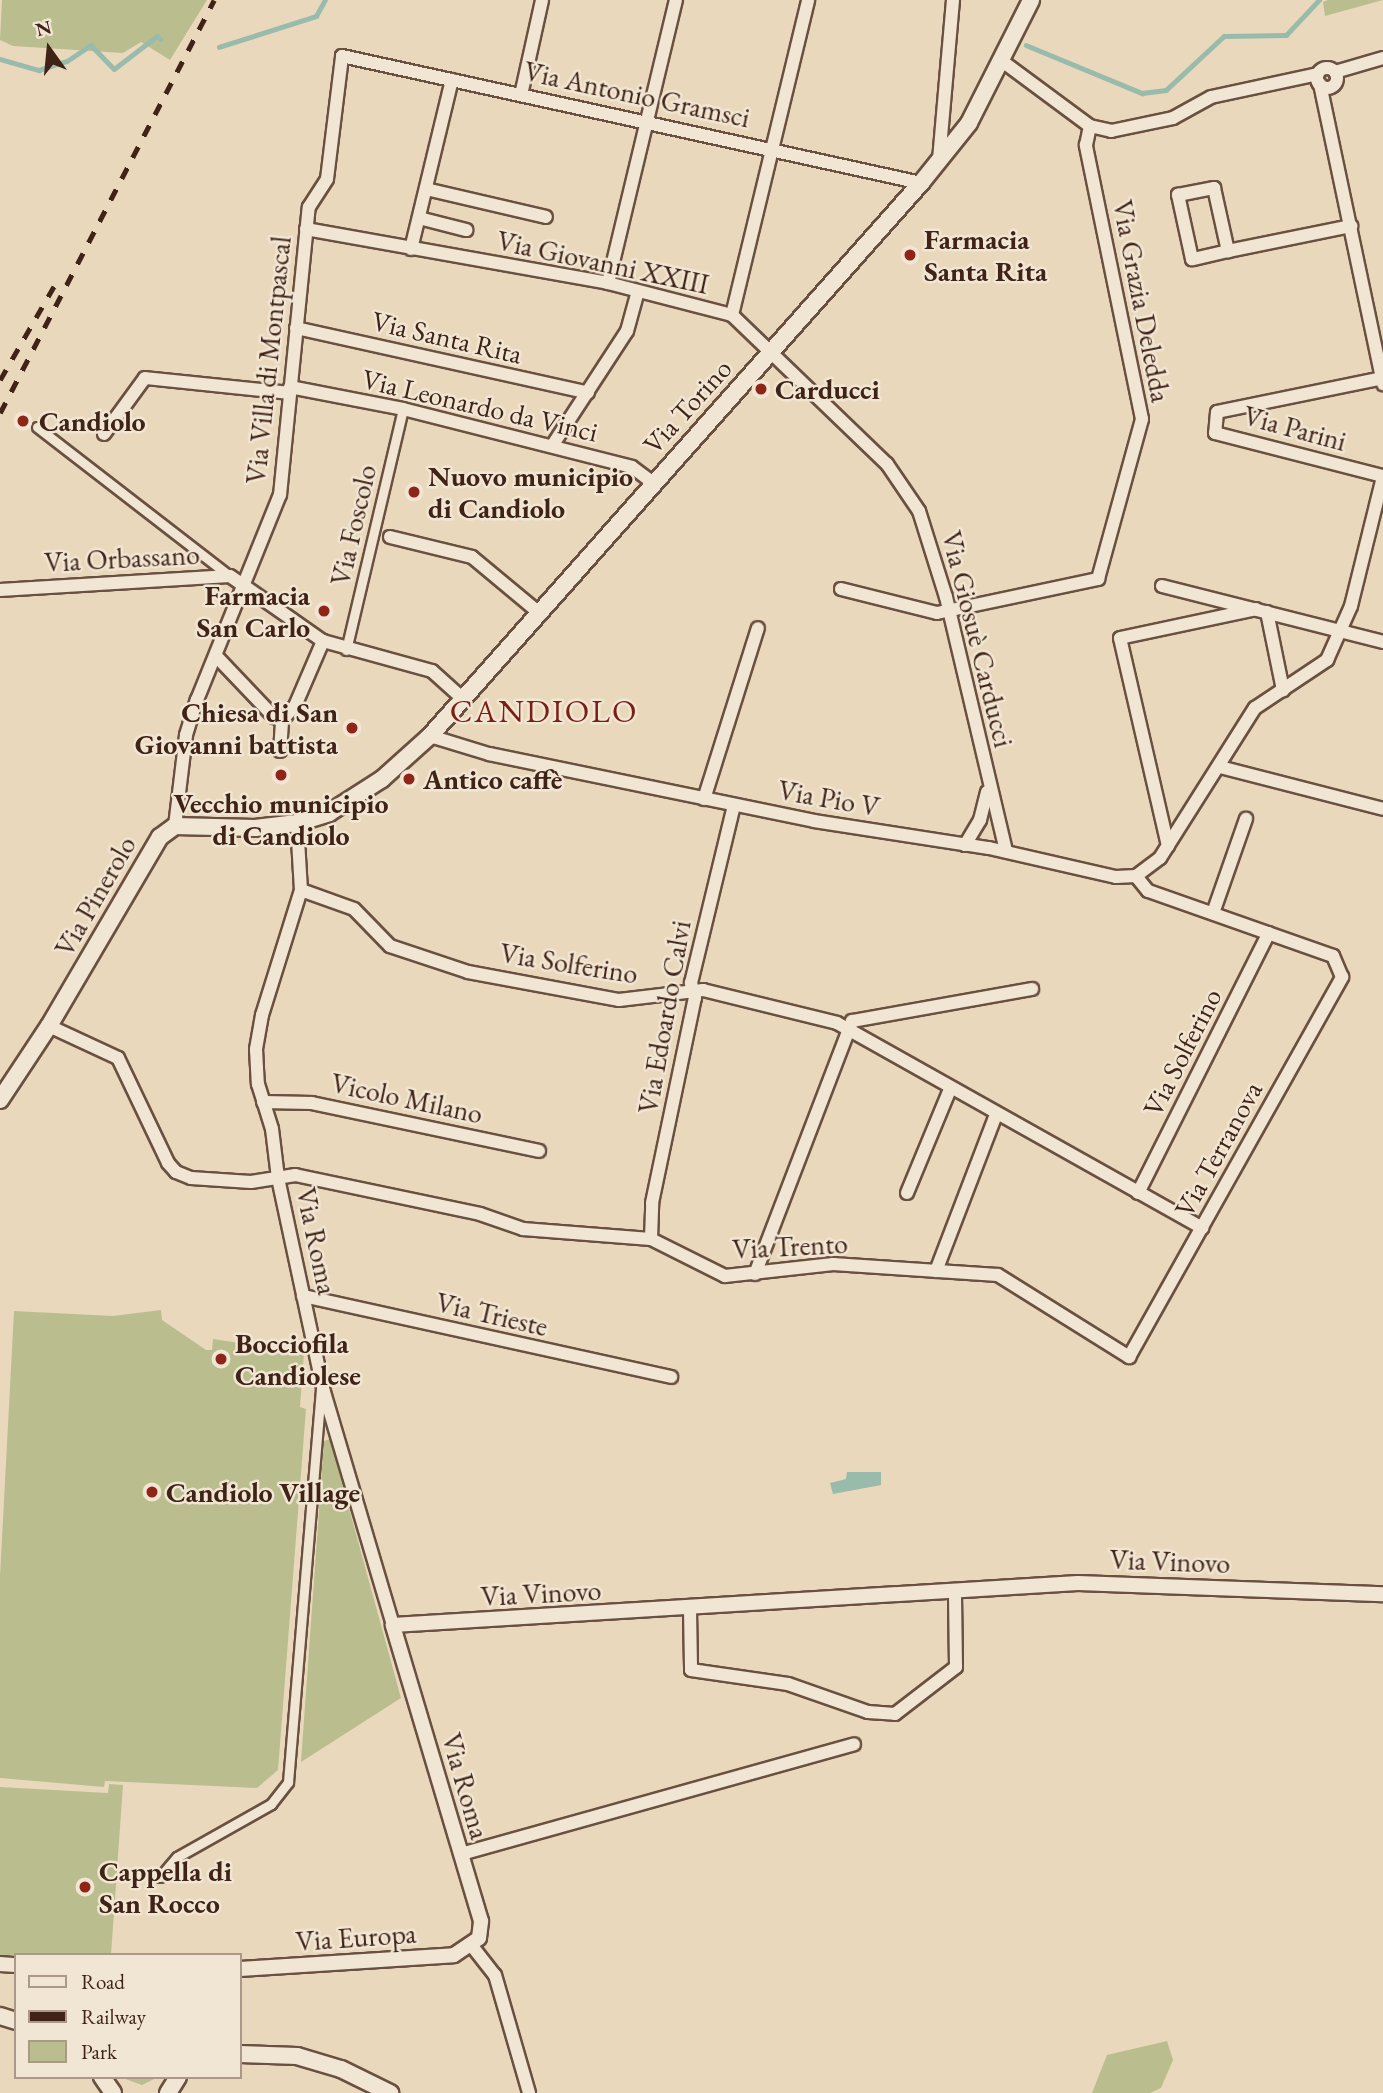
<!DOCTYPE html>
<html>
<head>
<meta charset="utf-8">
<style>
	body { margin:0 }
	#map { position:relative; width:1383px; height:2093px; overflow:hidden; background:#ead8bd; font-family:"EB Garamond",serif }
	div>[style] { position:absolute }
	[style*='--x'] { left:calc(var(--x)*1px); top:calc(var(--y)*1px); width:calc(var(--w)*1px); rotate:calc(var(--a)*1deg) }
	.green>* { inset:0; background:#babe8e }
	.water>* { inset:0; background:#99bbab }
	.stream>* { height:4.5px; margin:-2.25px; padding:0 2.25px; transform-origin:2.25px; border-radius:2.25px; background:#99bbab }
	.roads { filter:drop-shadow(2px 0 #6a5040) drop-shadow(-2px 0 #6a5040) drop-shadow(0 2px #6a5040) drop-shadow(0 -2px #6a5040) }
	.pedestrian>* { height:9px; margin:-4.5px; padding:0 4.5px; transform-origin:4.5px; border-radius:4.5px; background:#f1e6d4 }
	.minor>* { height:12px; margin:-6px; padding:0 6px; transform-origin:6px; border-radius:6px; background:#f1e6d4 }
	.minor>.ring { margin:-6px; padding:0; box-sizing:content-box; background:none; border:12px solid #f1e6d4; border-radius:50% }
	.tertiary>* { height:14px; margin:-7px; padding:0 7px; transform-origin:7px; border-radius:7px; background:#f1e6d4 }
	.secondary>* { height:16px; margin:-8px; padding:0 8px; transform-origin:8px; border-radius:8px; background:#f1e6d4 }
	.rail>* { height:4.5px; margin-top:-2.25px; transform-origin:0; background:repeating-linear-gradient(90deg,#402317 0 12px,transparent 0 24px) }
	.dots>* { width:19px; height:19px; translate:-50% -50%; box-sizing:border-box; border:4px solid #f1e6d4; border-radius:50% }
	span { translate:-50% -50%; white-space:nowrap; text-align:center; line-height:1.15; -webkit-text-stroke:5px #f1e6d4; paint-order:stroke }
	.street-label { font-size:28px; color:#402317 }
	.poi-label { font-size:28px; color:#402317; font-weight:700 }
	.left { translate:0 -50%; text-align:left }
	.right { translate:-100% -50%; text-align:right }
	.quarter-label { font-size:32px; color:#7a1f14; letter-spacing:2px }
	.legend { position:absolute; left:14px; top:1953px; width:228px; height:126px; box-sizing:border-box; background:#f1e6d4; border:2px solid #aa9888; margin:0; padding:9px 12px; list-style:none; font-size:21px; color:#402317 }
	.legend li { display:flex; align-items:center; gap:14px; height:35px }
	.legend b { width:35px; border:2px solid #aa9888 }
	.north { position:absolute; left:14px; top:14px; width:70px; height:70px; -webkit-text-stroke:5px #f1e6d4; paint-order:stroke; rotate:345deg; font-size:19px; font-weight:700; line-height:28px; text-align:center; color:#402317 }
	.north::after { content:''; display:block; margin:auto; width:24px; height:32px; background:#402317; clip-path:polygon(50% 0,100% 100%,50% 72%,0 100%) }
</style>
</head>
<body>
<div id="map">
	<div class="green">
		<i style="clip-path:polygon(2px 0,207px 0,170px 60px,141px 42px,123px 53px,13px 46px,0 40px)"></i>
		<i style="clip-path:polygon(1383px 0,1325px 16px,1323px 2px,1328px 0)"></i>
		<i style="clip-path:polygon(161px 1310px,162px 1320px,206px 1350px,212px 1350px,213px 1339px,304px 1353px,300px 1407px,306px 1409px,278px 1770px,257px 1788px,105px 1781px,104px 1787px,0 1778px,0 1576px,14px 1311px,113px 1316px)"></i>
		<i style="clip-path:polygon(330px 1439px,401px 1698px,301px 1762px,324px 1441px)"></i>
		<i style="clip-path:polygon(109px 1784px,123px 1785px,111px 1955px,0 1956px,0 1787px,108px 1793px)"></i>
		<i style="clip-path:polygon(1167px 2041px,1173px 2060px,1161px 2088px,1150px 2093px,1092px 2093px,1107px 2055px)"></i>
		<i style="clip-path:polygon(120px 2077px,158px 2077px,142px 2085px)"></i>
	</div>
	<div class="water">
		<i style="clip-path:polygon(847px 1472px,881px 1472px,881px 1485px,833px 1494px,830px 1483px,846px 1479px)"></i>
	</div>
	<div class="stream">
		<i style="--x:1026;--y:45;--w:126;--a:22.5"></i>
		<i style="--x:1142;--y:93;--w:24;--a:-7"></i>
		<i style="--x:1166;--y:90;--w:79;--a:-43"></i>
		<i style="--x:1224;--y:36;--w:62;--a:-0.9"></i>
		<i style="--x:1286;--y:35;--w:48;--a:-46.7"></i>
		<i style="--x:219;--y:47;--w:102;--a:-17.7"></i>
		<i style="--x:316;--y:16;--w:18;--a:-61"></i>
		<i style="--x:0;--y:59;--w:41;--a:15.8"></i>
		<i style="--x:39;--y:70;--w:29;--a:-18"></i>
		<i style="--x:67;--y:61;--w:29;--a:-34"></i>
		<i style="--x:91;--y:45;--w:33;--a:46"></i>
		<i style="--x:114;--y:69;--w:54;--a:-37.5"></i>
		<i style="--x:157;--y:36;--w:5;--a:37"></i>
	</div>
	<div class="roads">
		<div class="pedestrian">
			<i style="--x:37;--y:427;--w:244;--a:37.7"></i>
			<i style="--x:346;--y:650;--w:248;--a:-76.7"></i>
			<i style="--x:160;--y:1877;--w:26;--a:-50"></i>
			<i style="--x:177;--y:1857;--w:108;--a:-29.4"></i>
			<i style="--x:271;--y:1804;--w:28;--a:-52"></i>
			<i style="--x:288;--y:1782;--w:396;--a:-85.2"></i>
		</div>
		<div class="minor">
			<i style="--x:1002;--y:61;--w:109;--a:36.5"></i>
			<i style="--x:1090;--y:126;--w:22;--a:13"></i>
			<i style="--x:1111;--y:131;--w:63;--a:-11.8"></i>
			<i style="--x:1173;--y:118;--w:43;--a:-28.9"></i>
			<i style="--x:1211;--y:97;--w:109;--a:-12.1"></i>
			<i class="ring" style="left:1317px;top:68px;width:8px;height:8px"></i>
			<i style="--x:1335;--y:72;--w:50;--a:-16.3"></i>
			<i style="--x:1320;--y:84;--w:307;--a:78.1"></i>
			<i style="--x:521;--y:95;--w:97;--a:-77.5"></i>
			<i style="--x:939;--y:160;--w:161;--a:-85"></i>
			<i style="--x:1214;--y:188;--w:65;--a:77.5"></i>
			<i style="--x:1228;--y:251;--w:37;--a:167"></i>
			<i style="--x:1192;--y:259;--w:66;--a:-102.3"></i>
			<i style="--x:1178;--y:195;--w:37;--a:-11"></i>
			<i style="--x:426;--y:189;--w:123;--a:13.1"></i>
			<i style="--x:419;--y:218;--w:49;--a:14.3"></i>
			<i style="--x:306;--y:229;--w:307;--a:10.1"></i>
			<i style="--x:608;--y:283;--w:128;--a:14.5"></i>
			<i style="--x:732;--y:315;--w:215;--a:43.9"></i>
			<i style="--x:887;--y:464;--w:57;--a:55.8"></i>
			<i style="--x:919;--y:511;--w:90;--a:72.6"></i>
			<i style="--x:946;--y:597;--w:261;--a:76.7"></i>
			<i style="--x:411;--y:249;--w:174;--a:-76.4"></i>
			<i style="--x:1228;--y:251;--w:126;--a:-11.5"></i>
			<i style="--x:608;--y:283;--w:291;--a:-76.5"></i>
			<i style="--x:732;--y:315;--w:324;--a:-76.4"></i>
			<i style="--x:296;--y:328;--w:299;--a:12.5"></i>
			<i style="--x:1383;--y:378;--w:169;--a:168.4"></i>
			<i style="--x:1217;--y:412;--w:21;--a:95"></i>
			<i style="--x:1215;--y:433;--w:173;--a:14.4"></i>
			<i style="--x:290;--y:387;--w:115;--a:11"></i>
			<i style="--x:403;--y:409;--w:236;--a:14.2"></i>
			<i style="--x:632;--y:467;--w:26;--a:37"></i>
			<i style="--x:104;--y:434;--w:69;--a:-53.8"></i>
			<i style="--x:145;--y:378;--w:145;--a:5.9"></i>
			<i style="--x:552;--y:446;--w:137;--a:-56.9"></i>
			<i style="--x:627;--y:331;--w:41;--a:-74.6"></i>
			<i style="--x:390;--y:537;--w:84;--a:13.7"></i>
			<i style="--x:472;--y:557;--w:85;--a:39.7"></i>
			<i style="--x:1162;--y:586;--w:228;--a:14.2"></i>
			<i style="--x:841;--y:589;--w:99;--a:14"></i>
			<i style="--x:937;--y:613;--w:165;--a:-11.9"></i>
			<i style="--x:1098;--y:579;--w:166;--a:-74.6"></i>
			<i style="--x:1142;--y:419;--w:280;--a:-101.6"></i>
			<i style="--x:1086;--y:145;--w:19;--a:-78"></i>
			<i style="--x:0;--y:590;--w:230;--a:-3.5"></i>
			<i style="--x:230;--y:576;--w:113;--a:35"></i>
			<i style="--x:323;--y:641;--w:113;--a:15.4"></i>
			<i style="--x:432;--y:671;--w:40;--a:42"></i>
			<i style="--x:1267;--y:612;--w:80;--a:78.4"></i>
			<i style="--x:216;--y:656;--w:84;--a:46.4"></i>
			<i style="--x:274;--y:717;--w:9;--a:21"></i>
			<i style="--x:430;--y:736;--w:62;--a:17"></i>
			<i style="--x:489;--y:754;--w:332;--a:11.6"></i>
			<i style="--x:814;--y:821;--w:177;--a:8.8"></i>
			<i style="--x:989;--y:848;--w:130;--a:12.9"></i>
			<i style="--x:1116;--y:877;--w:20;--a:-3"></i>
			<i style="--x:1136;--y:876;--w:30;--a:-37"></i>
			<i style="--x:1160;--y:858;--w:178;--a:-57.7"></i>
			<i style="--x:1255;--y:708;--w:87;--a:-33.7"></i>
			<i style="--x:1327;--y:660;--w:59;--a:-66"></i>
			<i style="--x:1351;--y:606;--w:133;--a:-76.1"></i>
			<i style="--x:280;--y:751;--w:31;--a:-86"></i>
			<i style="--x:282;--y:720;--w:19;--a:-47"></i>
			<i style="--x:295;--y:706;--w:71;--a:-66.7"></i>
			<i style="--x:1220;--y:767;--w:168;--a:14.4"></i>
			<i style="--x:704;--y:799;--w:179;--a:-72.5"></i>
			<i style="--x:297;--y:823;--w:67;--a:86.6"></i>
			<i style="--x:301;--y:890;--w:131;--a:107.3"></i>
			<i style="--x:262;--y:1015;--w:35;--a:100"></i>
			<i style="--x:256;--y:1049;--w:35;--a:87"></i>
			<i style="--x:258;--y:1084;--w:47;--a:72.7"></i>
			<i style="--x:272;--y:1129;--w:49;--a:83"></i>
			<i style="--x:278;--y:1178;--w:219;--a:77.9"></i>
			<i style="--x:324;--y:1392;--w:243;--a:73.5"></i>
			<i style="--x:175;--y:826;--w:92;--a:-83.1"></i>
			<i style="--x:186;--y:735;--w:37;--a:-73"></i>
			<i style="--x:197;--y:700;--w:221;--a:-68"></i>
			<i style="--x:280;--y:495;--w:289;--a:-84.3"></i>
			<i style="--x:309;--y:207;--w:33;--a:-57"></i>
			<i style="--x:327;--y:179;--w:124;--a:-83"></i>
			<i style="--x:342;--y:56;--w:593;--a:12.37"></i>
			<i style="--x:965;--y:845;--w:29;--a:-59"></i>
			<i style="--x:980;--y:820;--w:29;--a:-76"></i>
			<i style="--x:1168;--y:846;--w:213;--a:-103"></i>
			<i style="--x:1120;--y:638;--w:139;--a:-12"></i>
			<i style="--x:301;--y:890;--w:56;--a:19.7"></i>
			<i style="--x:354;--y:909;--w:52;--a:45.8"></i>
			<i style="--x:390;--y:946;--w:82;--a:18.4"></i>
			<i style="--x:468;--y:972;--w:154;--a:10.5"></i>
			<i style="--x:619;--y:1000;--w:85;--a:-6.8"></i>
			<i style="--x:703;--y:990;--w:138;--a:13.8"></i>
			<i style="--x:837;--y:1023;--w:419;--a:29.3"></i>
			<i style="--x:1213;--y:913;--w:100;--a:-70.7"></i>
			<i style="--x:49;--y:1026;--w:76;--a:24.9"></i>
			<i style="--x:118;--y:1058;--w:116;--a:64.5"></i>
			<i style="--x:168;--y:1163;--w:12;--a:48"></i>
			<i style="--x:176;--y:1172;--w:16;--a:22"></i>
			<i style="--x:191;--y:1178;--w:60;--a:3.8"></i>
			<i style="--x:251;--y:1182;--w:45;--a:-9"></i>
			<i style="--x:295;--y:1175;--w:189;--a:11.9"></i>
			<i style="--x:480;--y:1214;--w:46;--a:19.2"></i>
			<i style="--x:523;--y:1229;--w:128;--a:4.5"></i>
			<i style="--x:651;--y:1239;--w:83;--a:26.6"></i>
			<i style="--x:725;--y:1276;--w:109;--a:-6.3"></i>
			<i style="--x:833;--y:1264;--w:165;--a:3.8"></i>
			<i style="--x:998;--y:1275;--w:155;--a:32"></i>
			<i style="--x:1129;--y:1357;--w:436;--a:-60.7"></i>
			<i style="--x:1342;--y:977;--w:23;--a:-113"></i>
			<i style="--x:1333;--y:956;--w:196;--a:-160.6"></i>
			<i style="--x:1148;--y:891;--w:19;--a:-129"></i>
			<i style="--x:263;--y:1102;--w:49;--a:1.2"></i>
			<i style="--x:312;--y:1103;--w:232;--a:11.9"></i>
			<i style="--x:907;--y:1193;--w:113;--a:-67.5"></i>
			<i style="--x:1138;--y:1193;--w:291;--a:-63.3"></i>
			<i style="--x:651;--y:1239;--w:36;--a:-88"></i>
			<i style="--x:652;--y:1203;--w:209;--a:-78.2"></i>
			<i style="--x:695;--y:998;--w:16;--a:-105"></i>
			<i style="--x:691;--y:983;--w:183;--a:-76.4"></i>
			<i style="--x:936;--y:1271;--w:167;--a:-69"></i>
			<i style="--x:755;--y:1274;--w:271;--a:-69"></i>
			<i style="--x:852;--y:1021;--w:183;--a:-10.1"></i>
			<i style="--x:303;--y:1296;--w:377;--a:12.4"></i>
			<i style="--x:690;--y:1610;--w:60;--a:89"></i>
			<i style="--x:691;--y:1670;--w:98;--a:8.2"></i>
			<i style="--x:788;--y:1684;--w:85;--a:19.3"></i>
			<i style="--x:868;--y:1712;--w:27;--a:4"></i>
			<i style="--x:895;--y:1714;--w:77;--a:-37.6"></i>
			<i style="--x:956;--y:1667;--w:73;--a:-90.8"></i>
			<i style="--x:461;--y:1854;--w:408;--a:-15.6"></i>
			<i style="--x:472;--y:1946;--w:37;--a:52"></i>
			<i style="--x:495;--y:1975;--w:123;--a:73.9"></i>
		</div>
		<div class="tertiary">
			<i style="--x:0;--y:1964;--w:16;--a:4"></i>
			<i style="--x:240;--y:1969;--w:214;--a:-3.7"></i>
			<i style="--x:454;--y:1955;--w:30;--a:-34"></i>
			<i style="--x:479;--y:1938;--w:17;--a:-83"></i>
			<i style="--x:481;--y:1921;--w:309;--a:-106.6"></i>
			<i style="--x:393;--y:1625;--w:686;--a:-3.51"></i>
			<i style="--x:1078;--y:1583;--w:305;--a:2.1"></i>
		</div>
		<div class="secondary">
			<i style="--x:0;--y:1100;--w:89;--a:-56.5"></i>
			<i style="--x:49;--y:1026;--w:219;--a:-59.6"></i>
			<i style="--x:160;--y:837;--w:19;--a:-36"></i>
			<i style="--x:175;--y:826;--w:80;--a:1.4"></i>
			<i style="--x:255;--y:828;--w:42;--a:-6.8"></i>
			<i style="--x:297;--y:823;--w:34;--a:-17"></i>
			<i style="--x:329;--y:813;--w:63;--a:-32.7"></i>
			<i style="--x:382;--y:779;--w:64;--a:-41.9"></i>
			<i style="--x:430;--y:736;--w:740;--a:-48.4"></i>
			<i style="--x:921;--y:183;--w:77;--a:-51.3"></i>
			<i style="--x:969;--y:123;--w:138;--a:-63.2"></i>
			<i style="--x:0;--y:2016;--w:17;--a:17"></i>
			<i style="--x:240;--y:2054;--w:57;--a:2"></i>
			<i style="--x:297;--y:2056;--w:46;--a:16.5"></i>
			<i style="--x:341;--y:2069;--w:55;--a:26.1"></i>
			<i style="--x:102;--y:2077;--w:19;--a:55"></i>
			<i style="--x:168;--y:2093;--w:19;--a:-58"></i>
		</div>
	</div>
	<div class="rail">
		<i style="--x:0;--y:380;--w:108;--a:-60.1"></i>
		<i style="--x:0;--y:413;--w:465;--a:-62.6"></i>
	</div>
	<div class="dots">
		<i style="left:910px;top:255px;background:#8f2418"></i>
		<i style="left:761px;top:389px;background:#8f2418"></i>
		<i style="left:23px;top:421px;background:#8f2418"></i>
		<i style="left:414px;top:492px;background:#8f2418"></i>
		<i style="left:324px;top:611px;background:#8f2418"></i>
		<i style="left:352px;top:728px;background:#8f2418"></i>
		<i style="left:281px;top:775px;background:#8f2418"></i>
		<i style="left:409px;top:779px;background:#8f2418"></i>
		<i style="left:221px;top:1359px;background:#8f2418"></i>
		<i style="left:152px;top:1492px;background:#8f2418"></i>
		<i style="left:85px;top:1887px;background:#8f2418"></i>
	</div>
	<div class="street-label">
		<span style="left:637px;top:94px;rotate:12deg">Via Antonio Gramsci</span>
		<span style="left:603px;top:262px;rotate:12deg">Via Giovanni XXIII</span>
		<span style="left:1142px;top:301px;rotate:79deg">Via Grazia Deledda</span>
		<span style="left:447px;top:337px;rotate:13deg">Via Santa Rita</span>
		<span style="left:268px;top:360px;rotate:-84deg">Via Villa di Montpascal</span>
		<span style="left:480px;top:405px;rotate:13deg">Via Leonardo da Vinci</span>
		<span style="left:687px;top:406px;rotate:-48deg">Via Torino</span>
		<span style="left:1295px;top:428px;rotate:15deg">Via Parini</span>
		<span style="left:353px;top:525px;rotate:-77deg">Via Foscolo</span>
		<span style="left:122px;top:558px;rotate:-3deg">Via Orbassano</span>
		<span style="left:978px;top:639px;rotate:76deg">Via Giosuè Carducci</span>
		<span style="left:829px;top:798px;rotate:10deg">Via Pio V</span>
		<span style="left:95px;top:896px;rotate:-60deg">Via Pinerolo</span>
		<span style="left:569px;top:963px;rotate:9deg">Via Solferino</span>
		<span style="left:664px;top:1017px;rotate:-80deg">Via Edoardo Calvi</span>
		<span style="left:1182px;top:1052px;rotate:-63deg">Via Solferino</span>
		<span style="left:407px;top:1098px;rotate:12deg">Vicolo Milano</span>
		<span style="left:1218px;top:1149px;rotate:-61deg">Via Terranova</span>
		<span style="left:317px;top:1241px;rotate:78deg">Via Roma</span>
		<span style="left:790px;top:1246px;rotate:-3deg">Via Trento</span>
		<span style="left:492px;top:1314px;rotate:13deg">Via Trieste</span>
		<span style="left:1170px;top:1561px;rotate:2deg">Via Vinovo</span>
		<span style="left:541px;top:1593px;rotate:-3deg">Via Vinovo</span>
		<span style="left:466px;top:1786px;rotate:74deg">Via Roma</span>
		<span style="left:356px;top:1937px;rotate:-4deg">Via Europa</span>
	</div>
	<div class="poi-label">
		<span class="left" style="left:924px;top:255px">Farmacia<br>Santa Rita</span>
		<span class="left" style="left:775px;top:389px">Carducci</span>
		<span class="left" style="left:39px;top:421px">Candiolo</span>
		<span class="left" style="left:428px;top:492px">Nuovo municipio<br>di Candiolo</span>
		<span class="right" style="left:310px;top:611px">Farmacia<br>San Carlo</span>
		<span class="right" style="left:338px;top:728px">Chiesa di San<br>Giovanni battista</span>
		<span class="left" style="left:423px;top:779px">Antico caffè</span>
		<span style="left:281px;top:819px">Vecchio municipio<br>di Candiolo</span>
		<span class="left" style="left:235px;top:1359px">Bocciofila<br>Candiolese</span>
		<span class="left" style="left:166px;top:1492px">Candiolo Village</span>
		<span class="left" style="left:99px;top:1887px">Cappella di<br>San Rocco</span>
	</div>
	<div class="quarter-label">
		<span style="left:544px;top:711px">CANDIOLO</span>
	</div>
	<ul class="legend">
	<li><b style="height:9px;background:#f1e6d4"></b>Road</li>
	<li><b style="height:9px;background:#402317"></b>Railway</li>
	<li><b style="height:19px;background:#babe8e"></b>Park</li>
	</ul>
	<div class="north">N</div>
</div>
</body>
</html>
